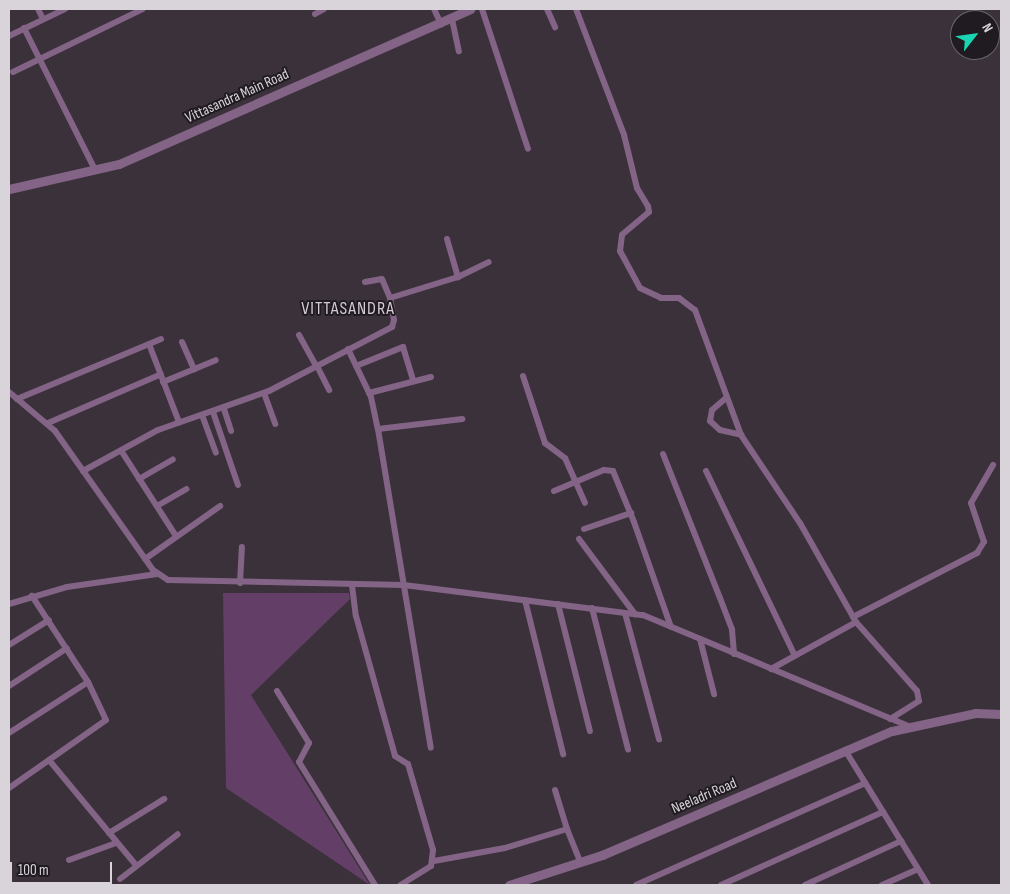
<!DOCTYPE html>
<html>
<head>
<meta charset="utf-8">
<style>
	body { margin:0 }
	#map { position:relative; width:1010px; height:894px; overflow:hidden; background:#3b313b; font-family:"Sofia Sans Condensed",sans-serif }
	div>[style] { position:absolute }
	[style*='--x'] { left:calc(var(--x)*1px); top:calc(var(--y)*1px); width:calc(var(--w)*1px); rotate:calc(var(--a)*1deg) }
	.green>* { inset:0; background:#633e66 }
	.minor>* { height:6px; margin:-3px; padding:0 3px; transform-origin:3px; border-radius:3px; background:#846486 }
	.tertiary>* { height:9px; margin:-4.5px; padding:0 4.5px; transform-origin:4.5px; border-radius:4.5px; background:#846486 }
	span { translate:-50% -50%; white-space:nowrap; text-align:center; line-height:1.15; -webkit-text-stroke:4px #1f1b20; paint-order:stroke }
	.street-label { font-size:15px; color:#d9d3da }
	.quarter-label { font-size:18px; color:#d6cad7; letter-spacing:1px }
	.frame { position:absolute; inset:0; border:10px solid #d9d3da; pointer-events:none }
	.north { position:absolute; left:950px; top:10px; width:50px; height:50px; box-sizing:border-box; background:#1f1b20; border:1px solid #69656a; border-radius:50%; rotate:60deg; font-size:14px; font-weight:700; line-height:20px; text-align:center; color:#d9d3da }
	.north::after { content:''; display:block; margin:auto; width:18px; height:22px; background:#19d5b2; clip-path:polygon(50% 0,100% 100%,50% 72%,0 100%) }
	.scale { position:absolute; left:10px; top:862px; width:102px; height:22px; box-sizing:border-box; border:2px solid #d9d3da; border-top:0; padding-left:6px; font-size:15px; line-height:18px; white-space:nowrap; color:#d9d3da; -webkit-text-stroke:4px #1f1b20; paint-order:stroke }
</style>
</head>
<body>
<div id="map">
	<div class="green">
		<i style="clip-path:polygon(223px 593px,349px 593px,350px 599px,251px 695px,370px 885px,226px 788px)"></i>
	</div>
	<div class="minor">
		<i style="--x:38;--y:9;--w:11;--a:63"></i>
		<i style="--x:434;--y:9;--w:17;--a:65"></i>
		<i style="--x:482;--y:9;--w:147;--a:71.8"></i>
		<i style="--x:547;--y:9;--w:20;--a:66"></i>
		<i style="--x:576;--y:9;--w:135;--a:69.1"></i>
		<i style="--x:624;--y:135;--w:55;--a:76.2"></i>
		<i style="--x:637;--y:188;--w:21;--a:59"></i>
		<i style="--x:648;--y:206;--w:6;--a:81"></i>
		<i style="--x:649;--y:212;--w:35;--a:140"></i>
		<i style="--x:622;--y:235;--w:16;--a:97"></i>
		<i style="--x:620;--y:251;--w:42;--a:61.6"></i>
		<i style="--x:640;--y:288;--w:23;--a:25"></i>
		<i style="--x:661;--y:298;--w:18;--a:0"></i>
		<i style="--x:679;--y:298;--w:20;--a:37"></i>
		<i style="--x:695;--y:310;--w:133;--a:69.8"></i>
		<i style="--x:741;--y:435;--w:106;--a:56.2"></i>
		<i style="--x:800;--y:523;--w:114;--a:60.5"></i>
		<i style="--x:856;--y:622;--w:92;--a:48.5"></i>
		<i style="--x:917;--y:691;--w:10;--a:79"></i>
		<i style="--x:919;--y:701;--w:34;--a:148"></i>
		<i style="--x:315;--y:14;--w:10;--a:-29"></i>
		<i style="--x:452;--y:19;--w:33;--a:78"></i>
		<i style="--x:24;--y:28;--w:159;--a:63.4"></i>
		<i style="--x:9;--y:36;--w:62;--a:-25.7"></i>
		<i style="--x:13;--y:72;--w:144;--a:-25.9"></i>
		<i style="--x:447;--y:239;--w:40;--a:74"></i>
		<i style="--x:365;--y:282;--w:17;--a:-10"></i>
		<i style="--x:382;--y:279;--w:21;--a:67"></i>
		<i style="--x:299;--y:335;--w:35;--a:61"></i>
		<i style="--x:182;--y:342;--w:30;--a:66"></i>
		<i style="--x:149;--y:344;--w:84;--a:69"></i>
		<i style="--x:348;--y:349;--w:53;--a:64.4"></i>
		<i style="--x:371;--y:397;--w:33;--a:78"></i>
		<i style="--x:378;--y:429;--w:323;--a:80.6"></i>
		<i style="--x:317;--y:366;--w:27;--a:63"></i>
		<i style="--x:356;--y:366;--w:51;--a:-22"></i>
		<i style="--x:403;--y:347;--w:34;--a:73"></i>
		<i style="--x:523;--y:376;--w:71;--a:71.8"></i>
		<i style="--x:545;--y:443;--w:25;--a:37"></i>
		<i style="--x:565;--y:458;--w:49;--a:66"></i>
		<i style="--x:163;--y:382;--w:57;--a:-22.5"></i>
		<i style="--x:9;--y:392;--w:60;--a:40.3"></i>
		<i style="--x:55;--y:431;--w:170;--a:54.8"></i>
		<i style="--x:153;--y:570;--w:18;--a:34"></i>
		<i style="--x:168;--y:580;--w:236;--a:1.2"></i>
		<i style="--x:404;--y:585;--w:241;--a:7.2"></i>
		<i style="--x:643;--y:615;--w:287;--a:22.7"></i>
		<i style="--x:264;--y:393;--w:33;--a:70"></i>
		<i style="--x:369;--y:393;--w:64;--a:-14.5"></i>
		<i style="--x:726;--y:398;--w:18;--a:139"></i>
		<i style="--x:712;--y:410;--w:11;--a:100"></i>
		<i style="--x:710;--y:421;--w:13;--a:42"></i>
		<i style="--x:720;--y:430;--w:22;--a:13"></i>
		<i style="--x:17;--y:399;--w:156;--a:-22.6"></i>
		<i style="--x:224;--y:409;--w:23;--a:72"></i>
		<i style="--x:213;--y:412;--w:77;--a:71.1"></i>
		<i style="--x:202;--y:415;--w:40;--a:69.8"></i>
		<i style="--x:48;--y:423;--w:123;--a:-23.4"></i>
		<i style="--x:378;--y:429;--w:85;--a:-6.8"></i>
		<i style="--x:122;--y:452;--w:100;--a:57.3"></i>
		<i style="--x:663;--y:454;--w:155;--a:68.4"></i>
		<i style="--x:720;--y:598;--w:34;--a:69"></i>
		<i style="--x:732;--y:630;--w:24;--a:85"></i>
		<i style="--x:83;--y:471;--w:85;--a:-28.7"></i>
		<i style="--x:158;--y:430;--w:118;--a:-19.4"></i>
		<i style="--x:269;--y:391;--w:139;--a:-27.5"></i>
		<i style="--x:392;--y:327;--w:7;--a:-74"></i>
		<i style="--x:394;--y:320;--w:22;--a:-100"></i>
		<i style="--x:390;--y:298;--w:71;--a:-17.2"></i>
		<i style="--x:458;--y:277;--w:34;--a:-26"></i>
		<i style="--x:706;--y:471;--w:205;--a:64.3"></i>
		<i style="--x:139;--y:479;--w:39;--a:-30"></i>
		<i style="--x:554;--y:491;--w:54;--a:-22.8"></i>
		<i style="--x:604;--y:470;--w:9;--a:6"></i>
		<i style="--x:613;--y:471;--w:55;--a:67.6"></i>
		<i style="--x:634;--y:522;--w:111;--a:70.6"></i>
		<i style="--x:157;--y:506;--w:34;--a:-30"></i>
		<i style="--x:584;--y:529;--w:50;--a:-18.8"></i>
		<i style="--x:579;--y:539;--w:94;--a:53.3"></i>
		<i style="--x:145;--y:559;--w:92;--a:-35.2"></i>
		<i style="--x:240;--y:583;--w:36;--a:-87"></i>
		<i style="--x:352;--y:585;--w:31;--a:83"></i>
		<i style="--x:356;--y:616;--w:145;--a:74.4"></i>
		<i style="--x:395;--y:756;--w:15;--a:32"></i>
		<i style="--x:408;--y:764;--w:90;--a:73.8"></i>
		<i style="--x:433;--y:850;--w:16;--a:97"></i>
		<i style="--x:431;--y:866;--w:36;--a:148"></i>
		<i style="--x:525;--y:600;--w:159;--a:76.1"></i>
		<i style="--x:9;--y:604;--w:60;--a:-16.3"></i>
		<i style="--x:67;--y:587;--w:91;--a:-8.2"></i>
		<i style="--x:558;--y:604;--w:131;--a:75.9"></i>
		<i style="--x:592;--y:608;--w:146;--a:75.7"></i>
		<i style="--x:625;--y:613;--w:131;--a:74.9"></i>
		<i style="--x:853;--y:617;--w:140;--a:-27.3"></i>
		<i style="--x:977;--y:553;--w:13;--a:-58"></i>
		<i style="--x:984;--y:542;--w:41;--a:-108.4"></i>
		<i style="--x:971;--y:503;--w:44;--a:-59.9"></i>
		<i style="--x:700;--y:639;--w:57;--a:75.7"></i>
		<i style="--x:9;--y:645;--w:47;--a:-32"></i>
		<i style="--x:771;--y:669;--w:97;--a:-28.9"></i>
		<i style="--x:9;--y:686;--w:69;--a:-33.2"></i>
		<i style="--x:277;--y:691;--w:61;--a:58.4"></i>
		<i style="--x:309;--y:743;--w:21;--a:118"></i>
		<i style="--x:299;--y:762;--w:145;--a:58.3"></i>
		<i style="--x:9;--y:733;--w:94;--a:-32.8"></i>
		<i style="--x:845;--y:750;--w:158;--a:58.4"></i>
		<i style="--x:49;--y:760;--w:135;--a:50.4"></i>
		<i style="--x:9;--y:788;--w:118;--a:-35"></i>
		<i style="--x:106;--y:720;--w:42;--a:-115.3"></i>
		<i style="--x:88;--y:682;--w:103;--a:-123.1"></i>
		<i style="--x:555;--y:790;--w:41;--a:72.9"></i>
		<i style="--x:109;--y:833;--w:65;--a:-31.7"></i>
		<i style="--x:69;--y:860;--w:50;--a:-19.9"></i>
		<i style="--x:434;--y:861;--w:72;--a:-10.4"></i>
		<i style="--x:505;--y:848;--w:65;--a:-17"></i>
		<i style="--x:567;--y:829;--w:37;--a:68"></i>
		<i style="--x:120;--y:879;--w:73;--a:-37.8"></i>
		<i style="--x:636;--y:885;--w:251;--a:-24"></i>
		<i style="--x:721;--y:885;--w:178;--a:-24.3"></i>
		<i style="--x:805;--y:885;--w:106;--a:-24.6"></i>
		<i style="--x:882;--y:885;--w:39;--a:-24"></i>
	</div>
	<div class="tertiary">
		<i style="--x:9;--y:189;--w:113;--a:-12.8"></i>
		<i style="--x:119;--y:164;--w:384;--a:-23.8"></i>
		<i style="--x:509;--y:885;--w:98;--a:-17.9"></i>
		<i style="--x:602;--y:855;--w:315;--a:-23.2"></i>
		<i style="--x:892;--y:731;--w:85;--a:-12.2"></i>
		<i style="--x:975;--y:713;--w:26;--a:2"></i>
	</div>
	<div class="street-label">
		<span style="left:237px;top:96px;rotate:-24deg">Vittasandra Main Road</span>
		<span style="left:704px;top:796px;rotate:-23deg">Neeladri Road</span>
	</div>
	<div class="quarter-label">
		<span style="left:348px;top:309px">VITTASANDRA</span>
	</div>
	<div class="frame"></div>
	<div class="north">N</div>
	<div class="scale">100 m</div>
</div>
</body>
</html>
